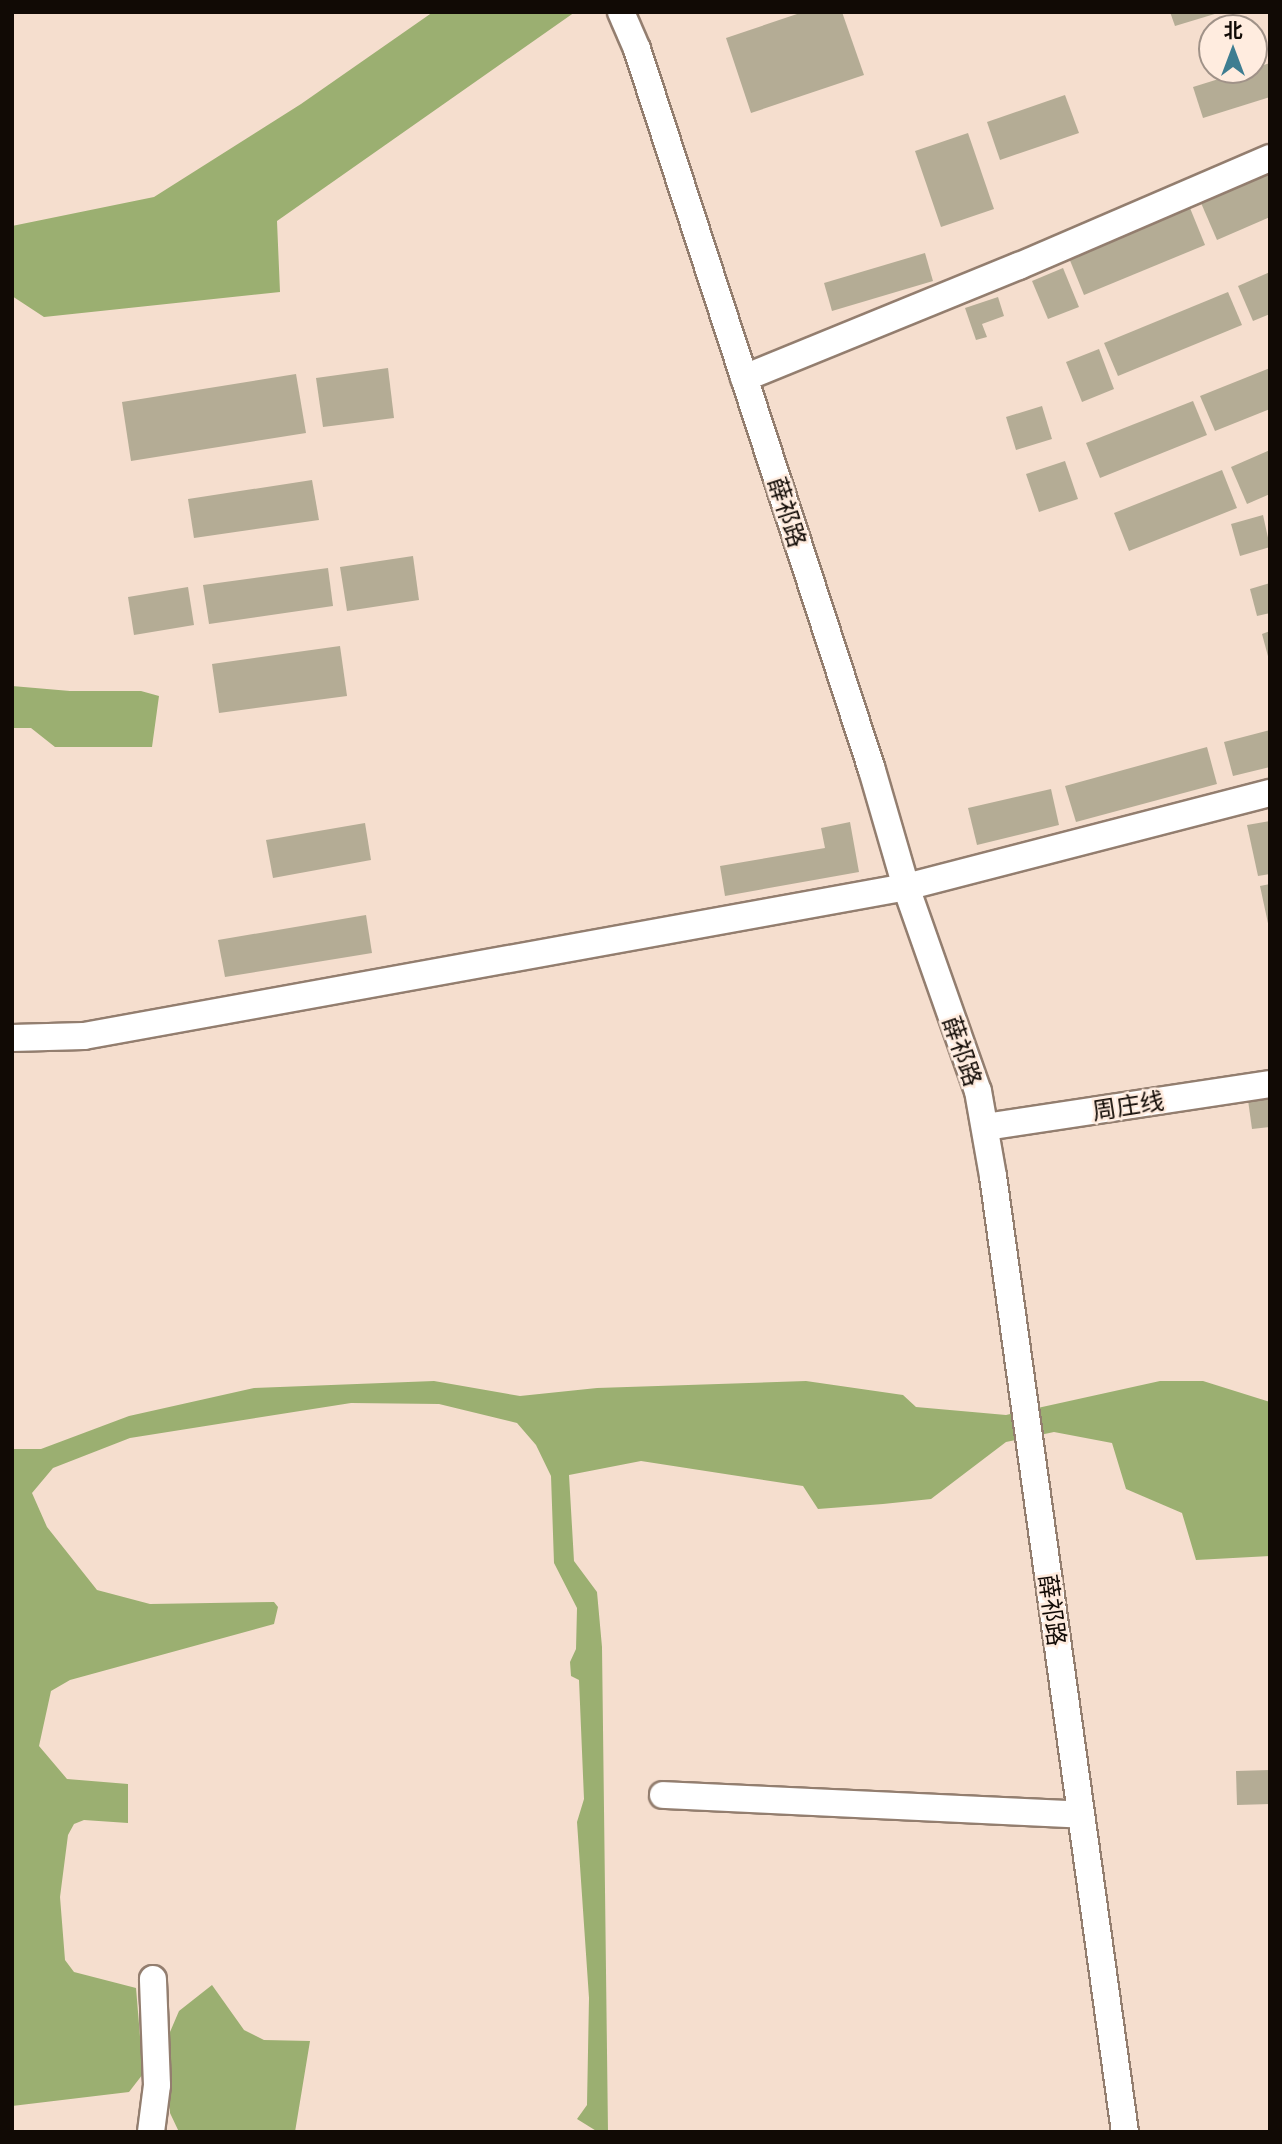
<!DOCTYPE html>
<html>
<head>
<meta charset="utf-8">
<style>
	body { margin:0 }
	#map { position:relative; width:1282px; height:2144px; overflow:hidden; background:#f5dece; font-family:Manrope,"Noto Sans SC",sans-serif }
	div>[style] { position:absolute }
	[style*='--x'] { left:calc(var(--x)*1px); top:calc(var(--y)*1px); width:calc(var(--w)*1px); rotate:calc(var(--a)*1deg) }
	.water>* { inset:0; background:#9baf71 }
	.building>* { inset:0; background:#b4ac95 }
	.roads { filter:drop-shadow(2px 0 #937e6f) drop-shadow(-2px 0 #937e6f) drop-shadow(0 2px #937e6f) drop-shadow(0 -2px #937e6f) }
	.minor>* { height:26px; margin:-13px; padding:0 13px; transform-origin:13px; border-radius:13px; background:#fff }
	span { translate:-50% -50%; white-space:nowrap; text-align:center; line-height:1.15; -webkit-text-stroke:5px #ffecdf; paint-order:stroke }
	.street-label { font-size:24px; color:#110a05 }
	.frame { position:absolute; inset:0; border:14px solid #110a05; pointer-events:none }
	.north { position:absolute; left:1198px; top:14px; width:70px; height:70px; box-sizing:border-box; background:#ffecdf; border:2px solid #a09288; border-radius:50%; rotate:0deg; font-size:19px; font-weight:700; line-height:28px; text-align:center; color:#110a05 }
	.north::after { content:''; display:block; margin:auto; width:24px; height:32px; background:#3e7d91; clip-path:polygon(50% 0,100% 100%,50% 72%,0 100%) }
</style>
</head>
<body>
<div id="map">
	<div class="water">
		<i style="clip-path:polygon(433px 12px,575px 12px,277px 221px,280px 292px,44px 317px,12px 296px,12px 226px,154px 197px,301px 104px)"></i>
		<i style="clip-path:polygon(12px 686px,70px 691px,141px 691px,159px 696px,152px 747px,55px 747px,31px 728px,12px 728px)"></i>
		<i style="clip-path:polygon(434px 1381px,520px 1396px,597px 1388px,806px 1381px,903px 1395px,916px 1407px,1006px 1415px,1160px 1381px,1203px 1381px,1270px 1402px,1270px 1556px,1196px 1560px,1182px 1513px,1126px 1489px,1112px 1443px,1054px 1432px,1006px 1442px,931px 1499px,883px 1504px,818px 1509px,803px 1486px,641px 1461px,569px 1475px,574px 1561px,597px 1592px,602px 1647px,608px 2132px,598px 2132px,577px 2119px,587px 2105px,589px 1998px,577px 1822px,584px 1799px,579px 1680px,571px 1676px,570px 1662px,576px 1649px,577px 1608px,554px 1563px,551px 1476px,536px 1445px,517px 1423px,439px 1404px,351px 1403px,130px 1438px,53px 1468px,32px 1493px,47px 1527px,97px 1590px,150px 1604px,274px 1602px,278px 1607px,274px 1624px,70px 1680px,51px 1691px,39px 1746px,67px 1779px,128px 1784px,128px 1823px,84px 1820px,74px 1824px,68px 1835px,60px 1897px,65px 1960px,74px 1972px,136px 1988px,140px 2036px,167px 2039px,179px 2011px,212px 1985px,244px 2030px,264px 2040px,310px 2041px,295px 2132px,179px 2132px,170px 2113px,168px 2079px,146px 2070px,129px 2092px,12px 2106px,12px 1449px,41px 1449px,129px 1416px,254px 1388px)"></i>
	</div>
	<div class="building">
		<i style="clip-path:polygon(803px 12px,842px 12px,864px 75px,751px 113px,726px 38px)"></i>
		<i style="clip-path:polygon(1170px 12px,1218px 12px,1218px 13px,1175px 26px)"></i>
		<i style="clip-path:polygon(1270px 63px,1270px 97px,1203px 118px,1193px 87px)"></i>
		<i style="clip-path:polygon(1065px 95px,1079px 133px,1000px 160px,987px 122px)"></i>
		<i style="clip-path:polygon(968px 133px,994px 209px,941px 227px,915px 151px)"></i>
		<i style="clip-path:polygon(1270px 174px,1270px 217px,1217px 240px,1201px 203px)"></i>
		<i style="clip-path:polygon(1190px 208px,1205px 245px,1084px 295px,1069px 258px)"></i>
		<i style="clip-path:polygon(925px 253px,933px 281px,832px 311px,824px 283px)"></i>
		<i style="clip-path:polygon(1063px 268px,1079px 307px,1048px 319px,1032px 281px)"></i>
		<i style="clip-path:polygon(1270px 272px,1270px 314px,1253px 321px,1238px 286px)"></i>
		<i style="clip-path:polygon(1228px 292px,1242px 325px,1118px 376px,1104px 343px)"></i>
		<i style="clip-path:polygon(998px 297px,1004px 316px,982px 324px,987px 337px,976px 340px,965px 308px)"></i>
		<i style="clip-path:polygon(1099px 349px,1114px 389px,1082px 402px,1066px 362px)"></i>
		<i style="clip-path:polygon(388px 368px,394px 418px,323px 427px,316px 378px)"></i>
		<i style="clip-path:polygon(1270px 368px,1270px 409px,1215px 431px,1200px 396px)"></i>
		<i style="clip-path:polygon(296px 374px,306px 433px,131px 461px,122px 402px)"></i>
		<i style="clip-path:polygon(1193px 401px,1207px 435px,1100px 478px,1086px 443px)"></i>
		<i style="clip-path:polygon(1042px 406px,1052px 439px,1016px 450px,1006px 417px)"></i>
		<i style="clip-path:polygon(1270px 450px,1270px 494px,1247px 504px,1231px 467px)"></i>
		<i style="clip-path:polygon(1065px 461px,1078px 499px,1039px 512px,1026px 474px)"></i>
		<i style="clip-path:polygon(1222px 470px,1237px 508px,1129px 551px,1114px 513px)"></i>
		<i style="clip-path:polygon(312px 480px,319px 520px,194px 538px,188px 499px)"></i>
		<i style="clip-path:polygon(1263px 515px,1270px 547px,1240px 556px,1231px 524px)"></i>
		<i style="clip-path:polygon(413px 556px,419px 600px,347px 611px,340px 567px)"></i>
		<i style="clip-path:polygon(328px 568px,333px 606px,209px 624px,203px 585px)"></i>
		<i style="clip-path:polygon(1270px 583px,1270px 613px,1257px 616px,1250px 589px)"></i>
		<i style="clip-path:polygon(188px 587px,194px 625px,134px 635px,128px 597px)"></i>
		<i style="clip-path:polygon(1270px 631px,1270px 660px,1269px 660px,1262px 634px)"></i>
		<i style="clip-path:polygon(340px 646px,347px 696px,219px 713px,212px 664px)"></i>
		<i style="clip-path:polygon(1270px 730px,1270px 767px,1233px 776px,1224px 742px)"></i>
		<i style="clip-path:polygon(1207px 747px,1217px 784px,1076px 822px,1065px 786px)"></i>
		<i style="clip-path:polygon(1051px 789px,1059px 825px,977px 845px,968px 808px)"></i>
		<i style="clip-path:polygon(1270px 821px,1270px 874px,1258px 876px,1247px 825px)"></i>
		<i style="clip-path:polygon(850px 822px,859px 872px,725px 896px,720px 866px,825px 848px,821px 828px)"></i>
		<i style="clip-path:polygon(365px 823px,371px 860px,273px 878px,266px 840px)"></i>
		<i style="clip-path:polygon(1270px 884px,1270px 928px,1269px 928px,1260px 886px)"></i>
		<i style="clip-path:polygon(366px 915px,372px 953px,225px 977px,218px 940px)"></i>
		<i style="clip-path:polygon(1270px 1096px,1270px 1127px,1252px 1129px,1248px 1100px)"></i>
		<i style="clip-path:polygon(1270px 1770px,1270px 1804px,1237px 1805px,1236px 1771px)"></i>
	</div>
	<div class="roads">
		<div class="minor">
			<i style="--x:621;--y:12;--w:40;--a:66.6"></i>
			<i style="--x:637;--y:49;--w:758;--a:71.95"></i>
			<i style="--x:872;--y:770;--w:122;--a:73.8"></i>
			<i style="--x:906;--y:887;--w:216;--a:70.6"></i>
			<i style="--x:978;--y:1091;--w:86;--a:80"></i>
			<i style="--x:993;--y:1176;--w:965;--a:82.14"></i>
			<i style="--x:744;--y:378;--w:297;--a:-22.2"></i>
			<i style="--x:1019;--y:266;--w:273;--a:-23.3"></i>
			<i style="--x:12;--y:1038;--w:72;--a:-1.6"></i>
			<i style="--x:84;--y:1036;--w:835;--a:-10.27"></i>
			<i style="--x:906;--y:887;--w:376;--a:-14.5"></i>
			<i style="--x:986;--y:1127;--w:287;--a:-8.6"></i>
			<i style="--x:663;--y:1795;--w:418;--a:2.7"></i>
			<i style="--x:151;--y:2132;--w:47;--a:-82.7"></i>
			<i style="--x:157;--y:2085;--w:106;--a:-92.2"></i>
		</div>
	</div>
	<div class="street-label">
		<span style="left:788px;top:512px;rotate:72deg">薛祁路</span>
		<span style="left:963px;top:1051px;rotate:71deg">薛祁路</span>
		<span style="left:1128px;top:1105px;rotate:-9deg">周庄线</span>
		<span style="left:1053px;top:1610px;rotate:82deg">薛祁路</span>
	</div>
	<div class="frame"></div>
	<div class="north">北</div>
</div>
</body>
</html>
